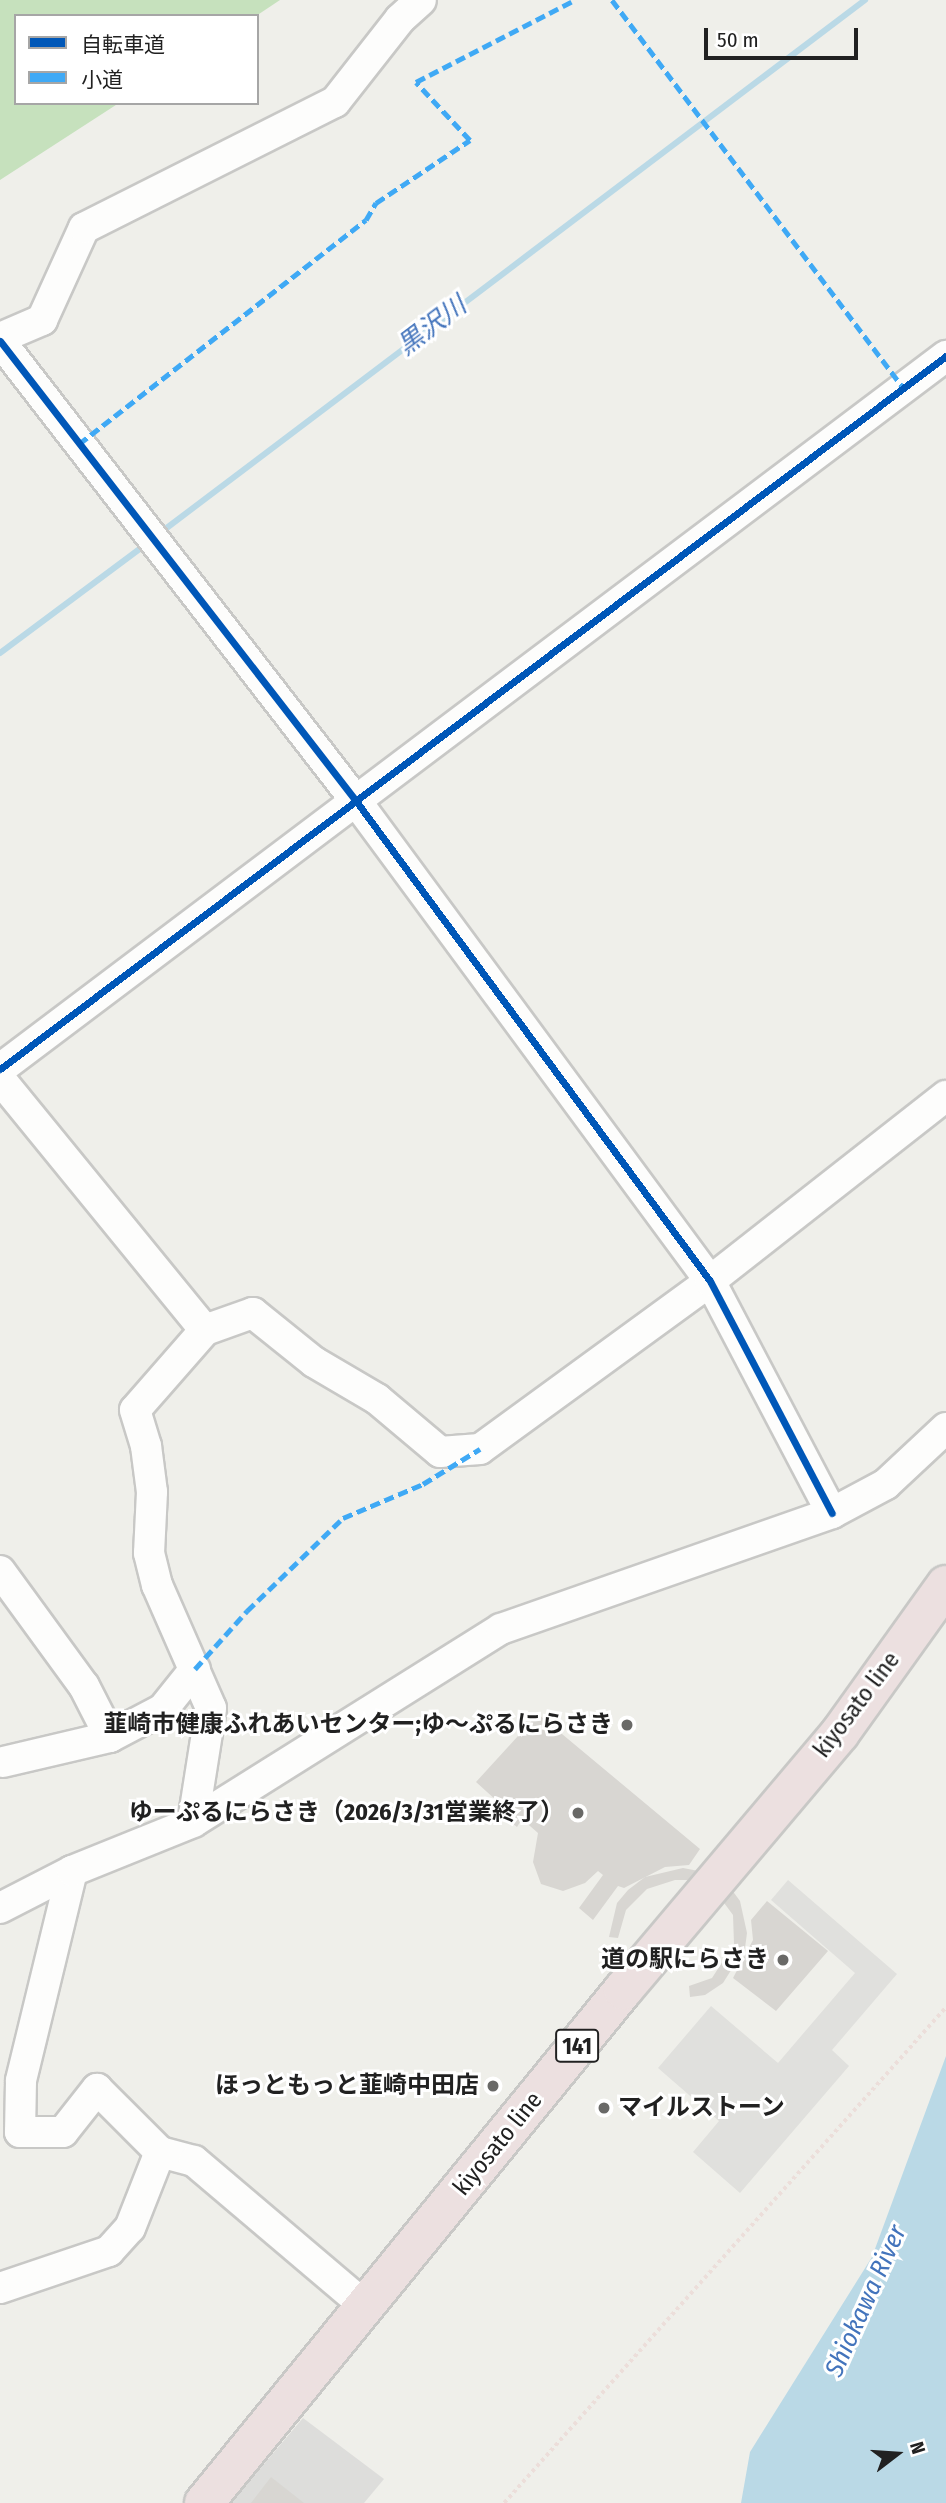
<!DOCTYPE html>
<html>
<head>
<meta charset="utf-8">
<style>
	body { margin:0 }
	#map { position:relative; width:946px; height:2503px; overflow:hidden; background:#efefea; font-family:"Fira Sans Condensed","Noto Sans JP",sans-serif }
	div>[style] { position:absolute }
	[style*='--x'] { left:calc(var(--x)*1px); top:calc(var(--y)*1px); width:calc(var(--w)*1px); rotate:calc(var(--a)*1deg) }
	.religious>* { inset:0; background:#dddddb }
	.forest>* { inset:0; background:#c6e1bd }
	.parking>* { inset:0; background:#e0e0dd }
	.water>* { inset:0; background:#bad9e6 }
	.stream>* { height:6px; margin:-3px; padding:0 3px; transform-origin:3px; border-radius:3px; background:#bad9e6 }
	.building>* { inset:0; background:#d8d6d2 }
	.path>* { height:3.5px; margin-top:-1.75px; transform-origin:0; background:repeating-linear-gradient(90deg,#ecdeda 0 3.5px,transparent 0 7px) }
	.roads { filter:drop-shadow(2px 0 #c8c8c6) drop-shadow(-2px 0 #c8c8c6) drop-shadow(0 2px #c8c8c6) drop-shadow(0 -2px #c8c8c6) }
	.minor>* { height:30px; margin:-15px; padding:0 15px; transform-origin:15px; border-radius:15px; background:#fdfdfc }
	.highway>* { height:38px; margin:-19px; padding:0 19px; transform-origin:19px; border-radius:19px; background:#ece0e0 }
	.quiet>* { height:5px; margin-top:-2.5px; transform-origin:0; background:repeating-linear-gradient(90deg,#3fa9f5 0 10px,transparent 0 15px) }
	.cycleway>* { height:7px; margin:-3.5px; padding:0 3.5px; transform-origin:3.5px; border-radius:3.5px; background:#0057b8 }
	.dots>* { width:19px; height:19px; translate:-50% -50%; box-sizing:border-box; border:4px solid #fff; border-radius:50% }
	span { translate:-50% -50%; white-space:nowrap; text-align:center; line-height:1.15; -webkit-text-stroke:6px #fff; paint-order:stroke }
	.shield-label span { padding:2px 5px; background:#fff; border:2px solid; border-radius:5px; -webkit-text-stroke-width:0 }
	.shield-label { font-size:23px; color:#212121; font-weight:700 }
	.street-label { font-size:24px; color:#212121 }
	.poi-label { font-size:24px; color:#212121; font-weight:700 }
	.right { translate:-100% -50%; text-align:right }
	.left { translate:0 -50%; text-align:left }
	.water-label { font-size:26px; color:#4374bc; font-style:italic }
	.legend { position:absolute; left:14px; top:14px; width:245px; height:91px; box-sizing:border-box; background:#fff; border:2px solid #a6a6a6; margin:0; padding:9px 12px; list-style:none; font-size:21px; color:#212121 }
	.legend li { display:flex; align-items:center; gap:14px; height:35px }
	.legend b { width:35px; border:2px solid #a6a6a6 }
	.north { position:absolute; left:862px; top:2419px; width:70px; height:70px; -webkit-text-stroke:5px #fff; paint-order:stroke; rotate:73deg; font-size:19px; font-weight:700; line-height:28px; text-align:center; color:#212121 }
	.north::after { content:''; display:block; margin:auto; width:24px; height:32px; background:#212121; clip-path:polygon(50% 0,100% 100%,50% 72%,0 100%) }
	.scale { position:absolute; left:704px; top:28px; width:154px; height:32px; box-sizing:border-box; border:4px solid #212121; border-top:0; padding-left:9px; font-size:21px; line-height:24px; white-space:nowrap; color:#212121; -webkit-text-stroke:5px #fff; paint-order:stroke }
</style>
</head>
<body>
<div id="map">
	<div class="religious">
		<i style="clip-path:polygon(303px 2418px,384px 2479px,364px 2503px,231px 2503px)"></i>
	</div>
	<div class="forest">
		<i style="clip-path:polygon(0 0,280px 0,256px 16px,16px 16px,16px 103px,119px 103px,0 180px)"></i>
	</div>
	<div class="parking">
		<i style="clip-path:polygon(788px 1880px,897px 1974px,832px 2050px,849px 2066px,740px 2193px,693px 2152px,719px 2121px,658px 2068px,711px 2006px,778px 2063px,855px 1973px,771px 1900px)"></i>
	</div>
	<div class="water">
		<i style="clip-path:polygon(946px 2056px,946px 2503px,741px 2503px,750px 2452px,872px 2257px)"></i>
	</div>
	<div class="stream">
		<i style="--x:160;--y:533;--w:884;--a:-37.09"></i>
		<i style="--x:0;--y:653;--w:182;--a:-36.7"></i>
	</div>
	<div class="building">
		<i style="clip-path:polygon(538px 1714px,700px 1849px,689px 1865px,665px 1867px,624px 1888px,618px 1886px,593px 1920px,579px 1908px,603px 1875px,598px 1871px,585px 1883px,563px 1891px,541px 1884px,533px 1862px,538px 1833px,522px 1819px,517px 1827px,491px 1807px,497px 1801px,476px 1782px)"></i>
		<i style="clip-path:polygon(683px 1868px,709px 1873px,729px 1886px,740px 1901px,747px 1933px,745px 1948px,723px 1983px,705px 1995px,690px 1997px,689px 1986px,712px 1978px,734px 1944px,733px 1915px,716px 1892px,692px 1880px,675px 1880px,647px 1889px,626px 1910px,618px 1938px,609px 1937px,617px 1903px,628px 1890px,645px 1877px)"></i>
		<i style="clip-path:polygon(767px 1901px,828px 1951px,776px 2011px,733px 1978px,753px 1940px,751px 1920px)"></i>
		<i style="clip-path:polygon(271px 2477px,304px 2503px,251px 2503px)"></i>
	</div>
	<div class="path">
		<i style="--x:504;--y:2503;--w:664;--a:-48.29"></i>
	</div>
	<div class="roads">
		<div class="minor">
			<i style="--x:0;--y:338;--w:46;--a:-23.2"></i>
			<i style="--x:42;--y:320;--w:101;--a:-65.5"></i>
			<i style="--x:84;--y:228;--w:281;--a:-26.7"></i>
			<i style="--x:335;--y:102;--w:105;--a:-51.9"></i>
			<i style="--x:400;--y:19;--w:28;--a:-42"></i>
			<i style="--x:0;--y:341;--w:582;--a:52.26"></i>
			<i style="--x:356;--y:801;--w:596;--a:53.59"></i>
			<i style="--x:710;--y:1281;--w:262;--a:62.3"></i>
			<i style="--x:0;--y:1069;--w:1185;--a:-37.01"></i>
			<i style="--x:0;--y:1079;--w:324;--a:50.8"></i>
			<i style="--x:205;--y:1330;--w:106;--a:131.2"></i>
			<i style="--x:135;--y:1410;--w:38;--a:73"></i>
			<i style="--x:146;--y:1446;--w:46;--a:82.6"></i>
			<i style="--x:152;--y:1492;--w:61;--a:92.8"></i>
			<i style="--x:149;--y:1553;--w:33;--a:76"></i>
			<i style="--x:157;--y:1585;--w:134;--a:66.3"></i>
			<i style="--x:211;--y:1708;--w:115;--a:99"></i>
			<i style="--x:205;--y:1330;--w:51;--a:-19.5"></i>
			<i style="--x:253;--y:1313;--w:78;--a:38.8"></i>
			<i style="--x:314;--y:1362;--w:73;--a:30.4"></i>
			<i style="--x:377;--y:1399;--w:82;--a:40.1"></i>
			<i style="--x:440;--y:1452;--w:40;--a:-4.3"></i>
			<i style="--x:480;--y:1449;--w:285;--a:-36.1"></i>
			<i style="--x:710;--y:1281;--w:300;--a:-38.1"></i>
			<i style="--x:0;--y:1571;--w:142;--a:53.9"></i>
			<i style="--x:84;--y:1686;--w:57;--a:63"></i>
			<i style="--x:3;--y:1762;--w:110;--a:-13.2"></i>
			<i style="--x:110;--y:1737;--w:60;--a:-27.8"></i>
			<i style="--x:163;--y:1709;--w:51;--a:-51.3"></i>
			<i style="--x:72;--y:1871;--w:216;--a:103.7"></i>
			<i style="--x:21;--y:2081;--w:51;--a:91.1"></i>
			<i style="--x:20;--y:2132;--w:43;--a:0"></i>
			<i style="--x:63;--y:2132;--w:55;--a:-51.7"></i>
			<i style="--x:97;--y:2089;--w:89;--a:45"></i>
			<i style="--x:160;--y:2152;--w:35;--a:15"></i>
			<i style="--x:194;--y:2161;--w:226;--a:40.3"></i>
			<i style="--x:0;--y:1908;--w:81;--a:-27.2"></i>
			<i style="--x:72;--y:1871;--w:131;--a:-22"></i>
			<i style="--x:193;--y:1822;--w:363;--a:-32.1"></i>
			<i style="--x:501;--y:1629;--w:351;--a:-19.3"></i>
			<i style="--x:832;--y:1513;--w:61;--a:-28.2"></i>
			<i style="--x:886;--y:1484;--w:82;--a:-43"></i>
			<i style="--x:0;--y:2288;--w:115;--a:-18.7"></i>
			<i style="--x:109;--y:2251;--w:31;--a:-48"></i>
			<i style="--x:130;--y:2228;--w:82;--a:-68.5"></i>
		</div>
		<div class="highway">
			<i style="--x:204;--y:2503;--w:662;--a:-50.76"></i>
			<i style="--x:623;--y:1990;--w:336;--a:-49.8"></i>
			<i style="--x:840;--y:1733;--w:182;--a:-54.4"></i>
		</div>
	</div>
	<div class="quiet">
		<i style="--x:612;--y:0;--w:485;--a:53.1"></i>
		<i style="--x:79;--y:444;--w:364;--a:-38"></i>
		<i style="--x:366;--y:220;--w:20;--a:-60"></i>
		<i style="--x:376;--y:203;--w:113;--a:-33.8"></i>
		<i style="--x:470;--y:140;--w:79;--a:-133"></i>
		<i style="--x:416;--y:82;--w:179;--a:-27.3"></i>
		<i style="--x:195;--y:1669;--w:78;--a:-48.1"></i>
		<i style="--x:247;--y:1611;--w:134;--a:-44.1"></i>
		<i style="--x:343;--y:1518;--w:87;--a:-23"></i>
		<i style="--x:423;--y:1484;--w:67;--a:-31.6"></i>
	</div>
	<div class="cycleway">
		<i style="--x:0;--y:341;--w:582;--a:52.26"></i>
		<i style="--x:356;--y:801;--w:596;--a:53.59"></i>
		<i style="--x:710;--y:1281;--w:262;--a:62.3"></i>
		<i style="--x:0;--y:1069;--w:1185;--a:-37.01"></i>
	</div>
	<div class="dots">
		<i style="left:627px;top:1725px;background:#696967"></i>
		<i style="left:578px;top:1813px;background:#696967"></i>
		<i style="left:783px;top:1960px;background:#696967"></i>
		<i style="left:493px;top:2086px;background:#696967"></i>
		<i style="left:604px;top:2108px;background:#696967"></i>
	</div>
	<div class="shield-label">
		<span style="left:577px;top:2046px">141</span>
	</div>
	<div class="street-label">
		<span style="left:857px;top:1705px;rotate:-53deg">kiyosato line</span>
		<span style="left:498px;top:2144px;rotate:-51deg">kiyosato line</span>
	</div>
	<div class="poi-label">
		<span class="right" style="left:613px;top:1725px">韮崎市健康ふれあいセンター;ゆ～ぷるにらさき</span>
		<span class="right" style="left:564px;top:1813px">ゆーぷるにらさき（2026/3/31営業終了）</span>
		<span class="right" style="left:769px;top:1960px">道の駅にらさき</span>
		<span class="right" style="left:479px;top:2086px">ほっともっと韮崎中田店</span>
		<span class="left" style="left:618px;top:2108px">マイルストーン</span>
	</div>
	<div class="water-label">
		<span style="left:432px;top:326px;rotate:-37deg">黒沢川</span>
		<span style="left:866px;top:2301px;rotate:-66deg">Shiokawa River</span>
	</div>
	<ul class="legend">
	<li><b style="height:9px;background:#0057b8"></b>自転車道</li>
	<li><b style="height:9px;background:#3fa9f5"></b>小道</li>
	</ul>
	<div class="north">N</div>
	<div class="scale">50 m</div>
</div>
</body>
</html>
